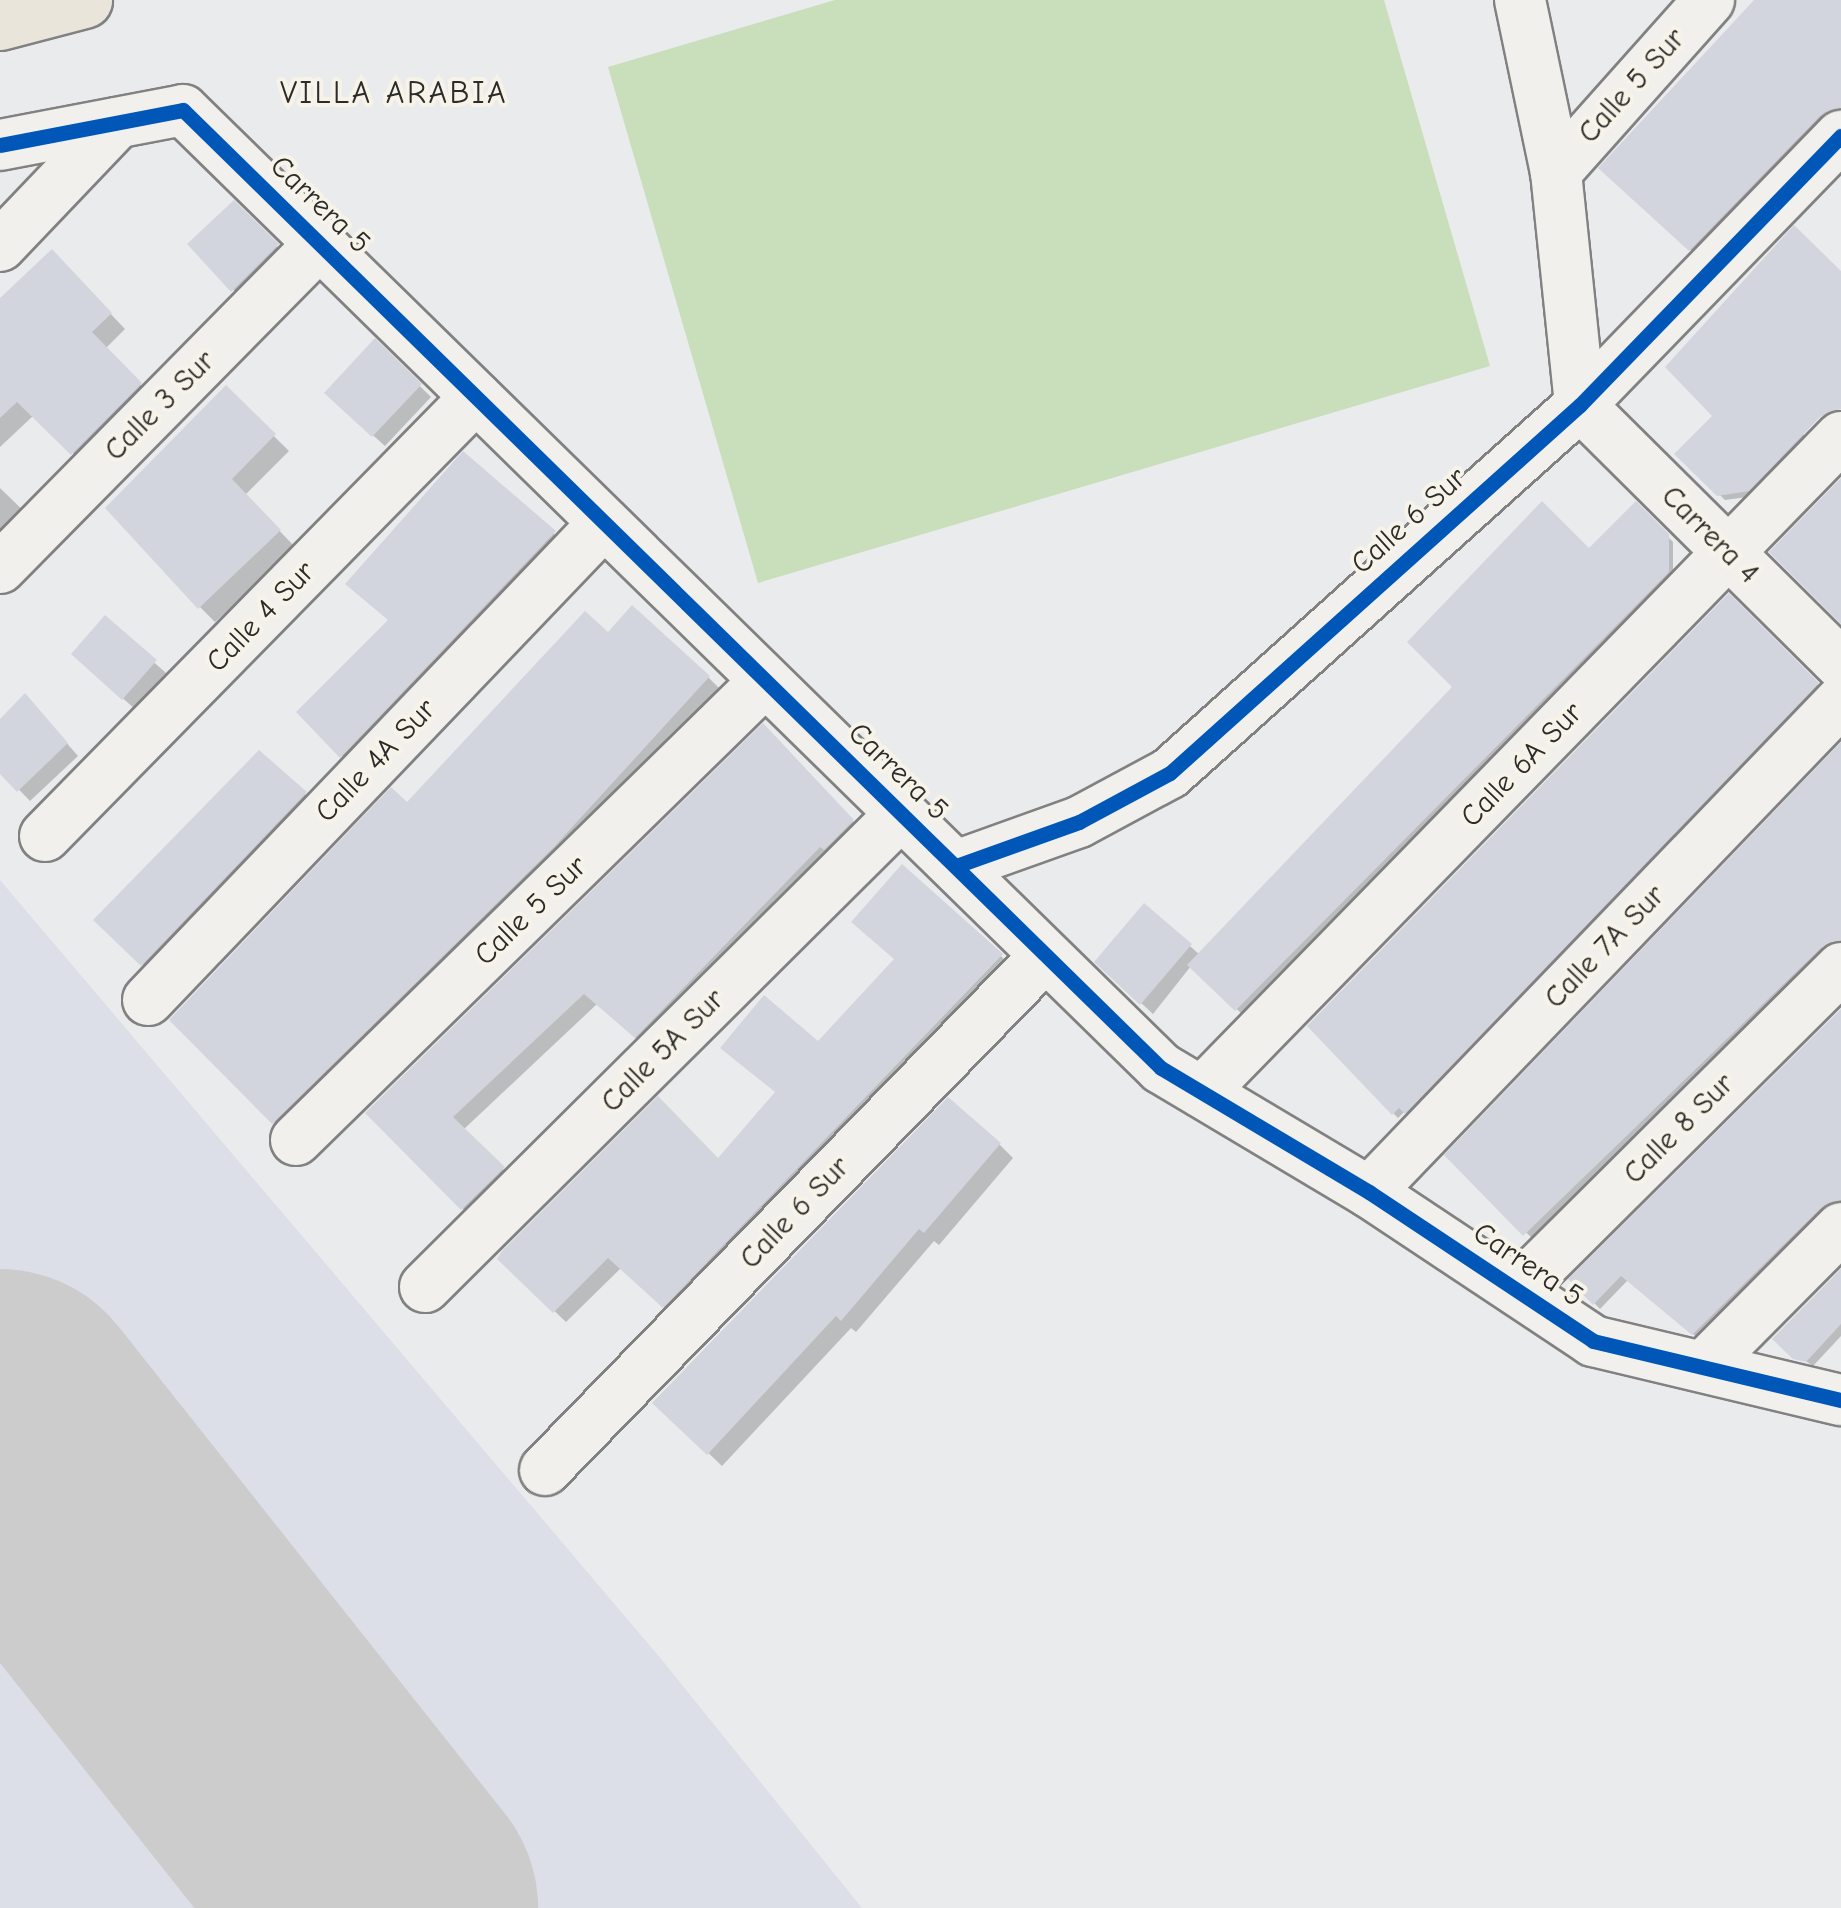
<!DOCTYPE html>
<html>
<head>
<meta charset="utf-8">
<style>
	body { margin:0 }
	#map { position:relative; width:1841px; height:1908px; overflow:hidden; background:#eaebed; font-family:"Comic Neue",sans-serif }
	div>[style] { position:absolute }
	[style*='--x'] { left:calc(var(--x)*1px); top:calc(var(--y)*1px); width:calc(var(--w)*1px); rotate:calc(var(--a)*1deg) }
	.built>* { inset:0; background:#dddfe8 }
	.green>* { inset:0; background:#c9dfbb }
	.shadow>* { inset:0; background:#0003 }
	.runway>* { height:302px; margin:-151px; padding:0 151px; transform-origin:151px; border-radius:151px; background:#ccc }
	.building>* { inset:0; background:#d2d5dd }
	.roads { filter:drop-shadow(2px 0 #818182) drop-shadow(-2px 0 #818182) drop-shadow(0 2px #818182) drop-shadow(0 -2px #818182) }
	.street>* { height:50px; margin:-25px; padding:0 25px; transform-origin:25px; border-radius:25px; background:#f1f0ed }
	.highway>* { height:55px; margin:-27.5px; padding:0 27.5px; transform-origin:27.5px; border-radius:27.5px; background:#e9e5db }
	.cycleway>* { height:15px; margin:-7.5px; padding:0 7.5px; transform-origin:7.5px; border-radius:7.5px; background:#0057b8 }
	span { translate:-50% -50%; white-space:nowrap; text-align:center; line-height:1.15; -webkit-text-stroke:8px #f7f3e8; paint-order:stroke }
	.street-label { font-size:30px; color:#2b2b2b }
	.neighbourhood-label { font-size:32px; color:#2b2b2b; letter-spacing:2.5px }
</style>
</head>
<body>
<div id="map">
	<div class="built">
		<i style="clip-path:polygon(0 880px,662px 1660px,862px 1908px,0 1908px)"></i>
	</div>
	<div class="green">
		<i style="clip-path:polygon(835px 0,1384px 0,1490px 366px,758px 583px,608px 67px)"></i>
	</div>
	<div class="shadow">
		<i style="clip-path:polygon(1759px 0,1841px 0,1841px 117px,1696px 255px,1601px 168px)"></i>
		<i style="clip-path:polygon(234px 204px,288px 257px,244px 301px,190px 244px)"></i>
		<i style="clip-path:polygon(66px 267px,125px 329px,105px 349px,155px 399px,88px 468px,34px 415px,0 447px,0 301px)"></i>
		<i style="clip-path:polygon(1841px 275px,1841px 391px,1801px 432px,1809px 440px,1755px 496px,1725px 500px,1678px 454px)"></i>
		<i style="clip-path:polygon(375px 342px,431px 397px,385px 446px,338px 404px)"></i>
		<i style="clip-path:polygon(226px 389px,289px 451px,245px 495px,295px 547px,215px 622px,200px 607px)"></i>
		<i style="clip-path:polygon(463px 455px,566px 544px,353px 767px,300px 712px,391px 621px)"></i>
		<i style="clip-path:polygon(0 488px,35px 522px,0 559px)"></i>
		<i style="clip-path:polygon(1636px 505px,1673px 542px,1673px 578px,1272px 989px,1242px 1014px,1191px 966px,1153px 1014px,1097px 962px,1145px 906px,1200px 955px)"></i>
		<i style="clip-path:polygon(1729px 597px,1822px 689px,1411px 1116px,1405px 1111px,1398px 1118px,1310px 1026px)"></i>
		<i style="clip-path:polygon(105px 619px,166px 673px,135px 709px,85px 665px)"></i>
		<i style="clip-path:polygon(608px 636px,708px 677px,720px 689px,566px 858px,286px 1134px,173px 1020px,407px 805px)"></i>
		<i style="clip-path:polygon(36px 708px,78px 756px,30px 801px,0 770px,0 723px)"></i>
		<i style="clip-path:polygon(763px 727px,864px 833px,647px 1048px,597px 1004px,463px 1130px,514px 1180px,474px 1220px,368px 1113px)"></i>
		<i style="clip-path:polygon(1841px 746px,1841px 949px,1536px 1242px,1448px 1155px)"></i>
		<i style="clip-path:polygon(260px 753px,317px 805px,154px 975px,97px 920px)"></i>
		<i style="clip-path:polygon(902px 868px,1013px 967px,675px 1317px,621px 1268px,566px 1322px,500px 1259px,718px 1161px,896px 960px)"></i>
		<i style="clip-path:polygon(1841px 1012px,1841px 1209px,1699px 1339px,1628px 1280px,1600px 1309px,1572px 1279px)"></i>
		<i style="clip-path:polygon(999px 1144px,1013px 1158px,939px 1245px,934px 1241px,856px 1332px,851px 1328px,722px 1466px,656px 1403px)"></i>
		<i style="clip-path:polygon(1841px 1269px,1841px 1336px,1813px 1366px,1775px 1339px)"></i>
	</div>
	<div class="runway">
		<i style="--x:0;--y:1420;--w:623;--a:51.58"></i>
	</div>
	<div class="building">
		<i style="clip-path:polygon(1754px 0,1841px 0,1841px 108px,1820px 116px,1689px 251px,1598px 168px)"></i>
		<i style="clip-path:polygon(234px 200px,279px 244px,231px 292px,187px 244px)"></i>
		<i style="clip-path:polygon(1794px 225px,1841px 271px,1841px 409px,1820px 417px,1749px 491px,1717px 496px,1674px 454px,1712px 416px,1665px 367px)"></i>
		<i style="clip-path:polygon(52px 249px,112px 313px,92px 332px,142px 383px,71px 455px,17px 402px,0 418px,0 298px)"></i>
		<i style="clip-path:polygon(375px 338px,422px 384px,372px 437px,324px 393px)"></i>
		<i style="clip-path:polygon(226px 385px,276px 434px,232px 479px,281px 530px,198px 609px,105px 508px)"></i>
		<i style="clip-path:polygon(463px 451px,556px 531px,340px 758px,296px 712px,388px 620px,345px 584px)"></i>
		<i style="clip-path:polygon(1841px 478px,1841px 624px,1769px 552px)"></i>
		<i style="clip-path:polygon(1542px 501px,1589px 548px,1636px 501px,1669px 534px,1669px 572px,1235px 1011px,1187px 965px,1452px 687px,1407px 642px)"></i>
		<i style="clip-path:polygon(1729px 593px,1819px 683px,1405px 1114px,1399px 1108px,1392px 1115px,1307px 1026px)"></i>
		<i style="clip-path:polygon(632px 605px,710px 676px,555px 846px,272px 1124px,169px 1020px,391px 787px,407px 802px,585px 611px,608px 632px)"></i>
		<i style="clip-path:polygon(105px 615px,157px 660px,122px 700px,71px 654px)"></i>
		<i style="clip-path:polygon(25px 693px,68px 743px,17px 792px,0 774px,0 719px)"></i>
		<i style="clip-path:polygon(763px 723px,854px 820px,824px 850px,820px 847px,635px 1038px,584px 994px,453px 1117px,505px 1167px,461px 1210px,365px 1113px)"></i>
		<i style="clip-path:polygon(1841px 742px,1841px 940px,1821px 948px,1523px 1236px,1444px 1155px)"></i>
		<i style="clip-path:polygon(259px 750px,307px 792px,141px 966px,93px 920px)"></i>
		<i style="clip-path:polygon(902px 864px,1003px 954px,663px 1308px,608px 1258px,553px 1313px,497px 1259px,502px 1251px,658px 1096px,718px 1158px,775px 1092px,720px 1048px,764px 995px,818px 1041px,894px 959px,851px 922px)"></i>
		<i style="clip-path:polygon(1144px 903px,1192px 944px,1140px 1005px,1094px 962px)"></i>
		<i style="clip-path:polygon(1841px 1009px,1841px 1200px,1821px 1208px,1692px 1335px,1621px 1276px,1593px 1305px,1568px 1279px)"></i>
		<i style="clip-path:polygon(948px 1097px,1001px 1143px,924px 1233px,919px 1229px,841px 1321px,836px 1316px,707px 1455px,652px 1403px)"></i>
		<i style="clip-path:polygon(1841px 1269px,1841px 1324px,1806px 1362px,1793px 1359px,1772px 1339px)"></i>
	</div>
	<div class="roads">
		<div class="street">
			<i style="--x:1520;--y:0;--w:176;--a:78.2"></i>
			<i style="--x:1556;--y:172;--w:234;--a:84.1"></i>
			<i style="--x:1580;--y:405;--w:368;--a:44.8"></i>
			<i style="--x:0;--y:145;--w:186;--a:-10.8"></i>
			<i style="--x:183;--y:110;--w:1369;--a:44.41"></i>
			<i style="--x:1161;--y:1068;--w:242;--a:30.8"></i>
			<i style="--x:1369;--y:1192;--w:269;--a:33.6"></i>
			<i style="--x:1593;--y:1341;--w:255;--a:13.4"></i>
			<i style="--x:1556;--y:172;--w:230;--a:-48.3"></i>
			<i style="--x:0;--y:246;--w:170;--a:-46.4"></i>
			<i style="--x:0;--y:568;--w:455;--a:-45.4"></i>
			<i style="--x:45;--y:836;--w:615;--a:-45.53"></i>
			<i style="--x:956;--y:866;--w:131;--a:-19.7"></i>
			<i style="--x:1079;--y:822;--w:103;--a:-28.3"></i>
			<i style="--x:1170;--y:773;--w:551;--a:-41.91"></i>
			<i style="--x:1580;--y:405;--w:375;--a:-45.9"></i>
			<i style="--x:148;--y:1000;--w:660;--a:-46.29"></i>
			<i style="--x:1202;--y:1092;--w:915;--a:-45.71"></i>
			<i style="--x:296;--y:1140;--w:656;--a:-44.38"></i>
			<i style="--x:1369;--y:1192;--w:681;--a:-46.13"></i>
			<i style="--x:425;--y:1287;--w:671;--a:-44.82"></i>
			<i style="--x:1517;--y:1290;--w:457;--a:-44.8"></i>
			<i style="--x:1705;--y:1365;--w:193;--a:-45.2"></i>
			<i style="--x:545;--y:1470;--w:717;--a:-45.79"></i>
		</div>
		<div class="highway">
			<i style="--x:0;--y:22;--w:87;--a:-14.7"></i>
		</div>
	</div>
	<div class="cycleway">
		<i style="--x:0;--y:145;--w:186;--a:-10.8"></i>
		<i style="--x:183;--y:110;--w:1369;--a:44.41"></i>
		<i style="--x:1161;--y:1068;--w:242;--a:30.8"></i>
		<i style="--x:1369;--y:1192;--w:269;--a:33.6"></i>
		<i style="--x:1593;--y:1341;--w:255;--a:13.4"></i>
		<i style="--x:956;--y:866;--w:131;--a:-19.7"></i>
		<i style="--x:1079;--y:822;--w:103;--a:-28.3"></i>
		<i style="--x:1170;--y:773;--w:551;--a:-41.91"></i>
		<i style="--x:1580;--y:405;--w:375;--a:-45.9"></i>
	</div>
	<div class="street-label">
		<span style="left:1632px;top:86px;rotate:-48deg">Calle 5 Sur</span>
		<span style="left:320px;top:205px;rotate:44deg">Carrera 5</span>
		<span style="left:160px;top:406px;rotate:-45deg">Calle 3 Sur</span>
		<span style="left:1409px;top:521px;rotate:-42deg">Calle 6 Sur</span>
		<span style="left:1710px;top:535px;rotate:45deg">Carrera 4</span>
		<span style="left:261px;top:617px;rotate:-46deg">Calle 4 Sur</span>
		<span style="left:376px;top:761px;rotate:-46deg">Calle 4A Sur</span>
		<span style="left:1522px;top:765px;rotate:-46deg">Calle 6A Sur</span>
		<span style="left:898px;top:772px;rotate:44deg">Carrera 5</span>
		<span style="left:531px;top:911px;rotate:-44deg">Calle 5 Sur</span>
		<span style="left:1605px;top:947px;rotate:-46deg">Calle 7A Sur</span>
		<span style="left:663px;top:1051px;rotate:-45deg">Calle 5A Sur</span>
		<span style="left:1679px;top:1129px;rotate:-45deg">Calle 8 Sur</span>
		<span style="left:795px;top:1213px;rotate:-46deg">Calle 6 Sur</span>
		<span style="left:1528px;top:1265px;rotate:34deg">Carrera 5</span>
	</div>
	<div class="neighbourhood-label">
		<span style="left:394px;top:93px">VILLA ARABIA</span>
	</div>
</div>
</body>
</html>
